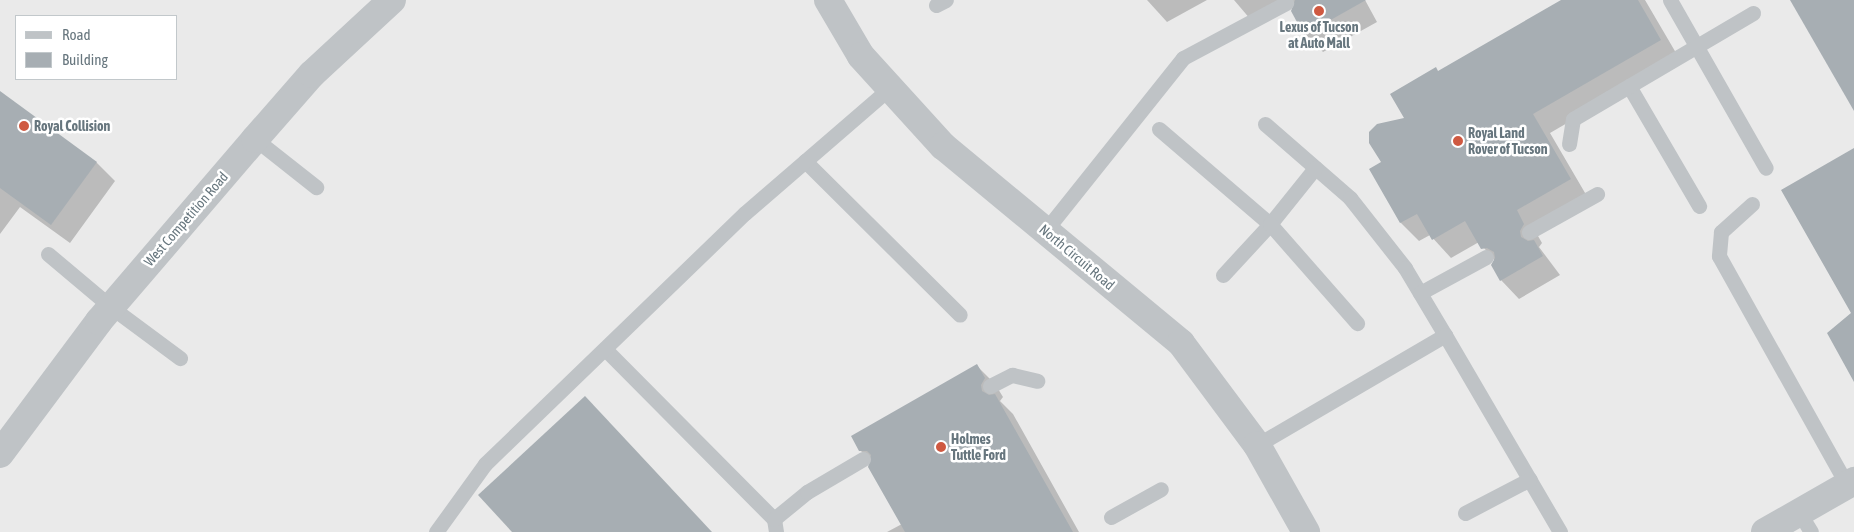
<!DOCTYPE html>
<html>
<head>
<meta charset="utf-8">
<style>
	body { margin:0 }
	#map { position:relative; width:1854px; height:532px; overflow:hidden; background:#f9f9f7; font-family:"Asap Condensed",sans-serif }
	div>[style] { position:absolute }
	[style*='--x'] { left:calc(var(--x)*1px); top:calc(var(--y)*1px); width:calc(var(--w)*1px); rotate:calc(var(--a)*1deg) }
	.built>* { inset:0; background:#eaeaea }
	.shadow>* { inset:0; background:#0003 }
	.building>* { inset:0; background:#a7aeb3 }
	.service>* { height:15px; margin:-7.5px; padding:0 7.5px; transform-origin:7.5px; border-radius:7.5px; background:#bfc3c6 }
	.minor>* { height:28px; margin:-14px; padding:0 14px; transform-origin:14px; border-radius:14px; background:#bfc3c6 }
	.tertiary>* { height:28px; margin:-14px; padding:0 14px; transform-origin:14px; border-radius:14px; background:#bfc3c6 }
	.dots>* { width:14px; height:14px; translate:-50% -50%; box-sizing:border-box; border:2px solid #fff; border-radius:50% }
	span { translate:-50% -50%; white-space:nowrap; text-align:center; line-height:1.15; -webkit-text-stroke:5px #fff; paint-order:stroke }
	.poi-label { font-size:14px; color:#67767e; font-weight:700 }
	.left { translate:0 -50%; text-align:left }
	.street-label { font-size:14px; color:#67767e }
	.legend { position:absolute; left:15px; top:15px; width:162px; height:65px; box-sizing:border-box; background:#fff; border:1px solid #c2c8cb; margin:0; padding:6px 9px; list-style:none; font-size:15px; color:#67767e }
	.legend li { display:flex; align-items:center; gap:10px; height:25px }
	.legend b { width:25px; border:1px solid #c2c8cb }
</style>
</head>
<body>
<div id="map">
	<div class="built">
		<i style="clip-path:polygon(evenodd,0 0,1854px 0,1854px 532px,0 532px,0 0,16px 16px,176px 16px,176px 79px,16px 79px,16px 16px)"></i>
	</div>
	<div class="shadow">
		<i style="clip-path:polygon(1147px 0,1207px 0,1167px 22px)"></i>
		<i style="clip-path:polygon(1234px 0,1365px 0,1377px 22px,1323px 52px,1305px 34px,1296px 5px,1257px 27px)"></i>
		<i style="clip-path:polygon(1563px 0,1645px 0,1679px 58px,1550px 133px,1588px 198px,1534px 229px,1542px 243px,1539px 247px,1560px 275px,1519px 299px,1501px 280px,1495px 261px,1479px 242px,1451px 258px,1430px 235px,1419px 241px,1401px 223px,1371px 169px,1383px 162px,1406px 119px,1439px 72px)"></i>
		<i style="clip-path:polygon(0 92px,97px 163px,115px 181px,70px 243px,20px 207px,0 234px)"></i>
		<i style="clip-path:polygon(977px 366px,995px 384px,1003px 397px,1000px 401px,1013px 414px,1079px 532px,887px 532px,902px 524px,871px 461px,860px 450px)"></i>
	</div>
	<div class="building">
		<i style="clip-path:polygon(1295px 0,1366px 0,1304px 35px,1291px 11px)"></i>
		<i style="clip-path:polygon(1561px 0,1638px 0,1661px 40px,1533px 114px,1571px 179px,1517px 210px,1524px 224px,1520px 231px,1521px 237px,1528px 241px,1534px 240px,1543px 256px,1500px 281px,1491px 265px,1495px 258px,1494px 252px,1487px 248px,1481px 249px,1465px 221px,1432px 240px,1417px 214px,1400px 223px,1369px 169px,1381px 162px,1369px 143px,1369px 132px,1377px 124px,1404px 118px,1390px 94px,1436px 67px,1438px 71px)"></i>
		<i style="clip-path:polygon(1790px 0,1854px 0,1854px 111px)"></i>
		<i style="clip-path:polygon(0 91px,97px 162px,51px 225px,0 188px)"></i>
		<i style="clip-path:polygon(1854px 148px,1854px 382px,1827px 333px,1851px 313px,1781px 190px)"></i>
		<i style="clip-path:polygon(977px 364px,985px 378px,981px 385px,982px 391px,989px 395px,995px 394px,1073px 532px,905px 532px,868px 467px,871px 455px,867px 451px,859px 451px,851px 436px)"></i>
		<i style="clip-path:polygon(585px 396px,712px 532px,512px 532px,478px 495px)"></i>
	</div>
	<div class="service">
		<i style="--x:1670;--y:0;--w:193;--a:60.3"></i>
		<i style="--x:936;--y:5;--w:11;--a:-27"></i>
		<i style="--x:1629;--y:86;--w:139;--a:59.7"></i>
		<i style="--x:1265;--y:124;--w:113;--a:41"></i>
		<i style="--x:1350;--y:198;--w:89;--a:51.8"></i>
		<i style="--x:1405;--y:268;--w:78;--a:59.2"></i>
		<i style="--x:1159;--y:129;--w:146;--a:40.6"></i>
		<i style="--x:1270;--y:224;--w:72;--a:-51.2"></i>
		<i style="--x:255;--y:139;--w:78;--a:38.2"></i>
		<i style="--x:1569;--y:144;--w:25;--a:-81"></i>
		<i style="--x:1573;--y:119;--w:209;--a:-30.5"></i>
		<i style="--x:805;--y:161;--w:218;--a:44.8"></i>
		<i style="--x:1752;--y:204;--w:42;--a:137.9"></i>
		<i style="--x:1721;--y:232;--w:24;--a:95"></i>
		<i style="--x:1719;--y:256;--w:262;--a:60.8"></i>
		<i style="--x:1045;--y:231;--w:221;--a:-51.4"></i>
		<i style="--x:1183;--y:58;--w:117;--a:-28.1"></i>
		<i style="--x:1529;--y:232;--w:78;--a:-29.2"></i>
		<i style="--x:48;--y:254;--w:82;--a:40.1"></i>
		<i style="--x:111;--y:307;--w:86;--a:36.5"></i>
		<i style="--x:1223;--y:275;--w:69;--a:-47.3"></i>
		<i style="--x:1270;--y:224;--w:132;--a:48.7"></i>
		<i style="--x:1420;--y:293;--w:75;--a:-28.6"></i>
		<i style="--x:605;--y:349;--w:240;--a:45.2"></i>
		<i style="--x:774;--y:519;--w:13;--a:81"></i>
		<i style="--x:990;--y:386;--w:25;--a:-27"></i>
		<i style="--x:1012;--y:375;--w:26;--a:13"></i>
		<i style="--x:1257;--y:445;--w:218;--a:-30.3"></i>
		<i style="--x:1445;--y:335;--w:228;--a:59.7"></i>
		<i style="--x:1799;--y:512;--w:23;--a:59"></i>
		<i style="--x:1465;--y:513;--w:73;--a:-27.6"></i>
		<i style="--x:1111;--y:517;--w:57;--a:-29.2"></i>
		<i style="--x:774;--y:519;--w:43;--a:-39.3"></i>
		<i style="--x:807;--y:492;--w:65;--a:-30.5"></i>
		<i style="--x:436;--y:532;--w:84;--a:-54.2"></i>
		<i style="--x:485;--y:464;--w:361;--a:-44"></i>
		<i style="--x:745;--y:213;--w:191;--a:-40.8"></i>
	</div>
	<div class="minor">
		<i style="--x:828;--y:0;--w:65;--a:59.5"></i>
		<i style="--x:861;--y:56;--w:122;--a:47.7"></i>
		<i style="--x:943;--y:146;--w:309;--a:39.6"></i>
		<i style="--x:1181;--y:343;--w:127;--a:53.3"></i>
		<i style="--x:1257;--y:445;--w:100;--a:60.6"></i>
		<i style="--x:0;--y:454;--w:166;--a:-53.3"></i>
		<i style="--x:99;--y:321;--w:240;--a:-49.4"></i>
		<i style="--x:255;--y:139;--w:86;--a:-48.8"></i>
		<i style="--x:312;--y:74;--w:109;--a:-42.8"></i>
	</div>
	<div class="tertiary">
		<i style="--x:1765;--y:532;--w:103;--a:-29.8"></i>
	</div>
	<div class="dots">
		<i style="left:1319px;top:11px;background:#cf5941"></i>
		<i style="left:24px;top:126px;background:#cf5941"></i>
		<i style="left:1458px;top:141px;background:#cf5941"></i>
		<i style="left:941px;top:447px;background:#cf5941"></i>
	</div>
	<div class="poi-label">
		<span style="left:1319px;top:35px">Lexus of Tucson<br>at Auto Mall</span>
		<span class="left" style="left:34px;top:126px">Royal Collision</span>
		<span class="left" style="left:1468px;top:141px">Royal Land<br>Rover of Tucson</span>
		<span class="left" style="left:951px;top:447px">Holmes<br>Tuttle Ford</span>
	</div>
	<div class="street-label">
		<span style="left:186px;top:219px;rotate:-49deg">West Competition Road</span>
		<span style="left:1077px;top:257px;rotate:40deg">North Circuit Road</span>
	</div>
	<ul class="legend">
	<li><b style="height:6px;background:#bfc3c6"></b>Road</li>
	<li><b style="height:14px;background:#a7aeb3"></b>Building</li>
	</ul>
</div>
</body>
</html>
